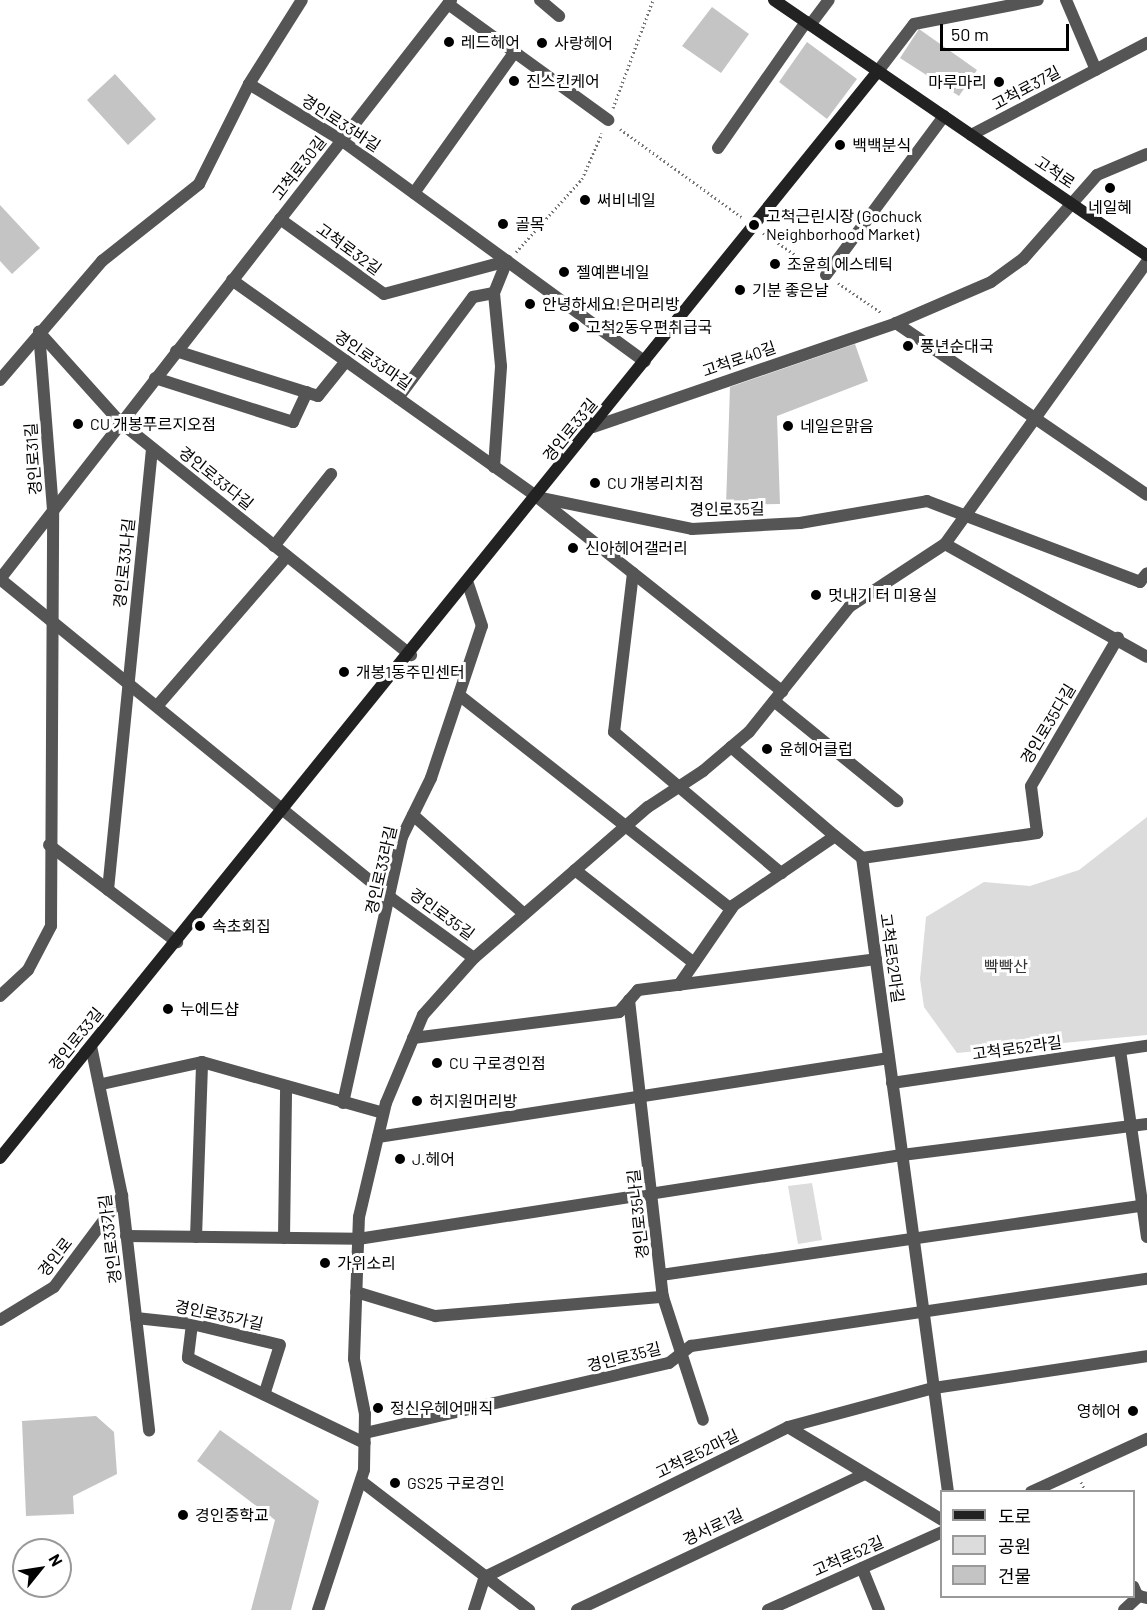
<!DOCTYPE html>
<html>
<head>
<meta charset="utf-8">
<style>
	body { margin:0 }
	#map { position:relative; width:1147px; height:1610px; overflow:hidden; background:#fff; font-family:Barlow,"Noto Sans KR",sans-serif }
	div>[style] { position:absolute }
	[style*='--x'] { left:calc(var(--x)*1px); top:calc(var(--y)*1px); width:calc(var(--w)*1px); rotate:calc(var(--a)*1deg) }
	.green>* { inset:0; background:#dcdcdc }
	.building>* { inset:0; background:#c4c4c4 }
	.path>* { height:3px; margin-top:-1.5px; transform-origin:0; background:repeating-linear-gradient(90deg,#777 0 1.5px,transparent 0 4.5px) }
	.lane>* { height:9px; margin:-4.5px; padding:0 4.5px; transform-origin:4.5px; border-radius:4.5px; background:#555 }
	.street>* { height:12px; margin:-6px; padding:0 6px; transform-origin:6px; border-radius:6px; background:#555 }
	.secondary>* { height:12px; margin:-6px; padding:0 6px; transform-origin:6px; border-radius:6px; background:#222 }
	.dots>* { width:16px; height:16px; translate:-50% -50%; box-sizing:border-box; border:3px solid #fff; border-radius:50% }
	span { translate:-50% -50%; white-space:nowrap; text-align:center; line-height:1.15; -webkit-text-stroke:6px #fff; paint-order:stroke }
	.poi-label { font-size:16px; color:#000 }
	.left { translate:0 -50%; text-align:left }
	.right { translate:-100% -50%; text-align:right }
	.street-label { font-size:16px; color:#000 }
	.park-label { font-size:16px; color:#333 }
	.legend { position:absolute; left:940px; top:1490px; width:195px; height:108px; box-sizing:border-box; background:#fff; border:2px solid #999; margin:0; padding:8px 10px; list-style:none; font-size:18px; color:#000 }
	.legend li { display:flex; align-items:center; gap:12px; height:30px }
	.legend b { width:30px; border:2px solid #999 }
	.north { position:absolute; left:12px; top:1538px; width:60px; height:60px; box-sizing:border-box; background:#fff; border:2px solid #999; border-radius:50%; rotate:60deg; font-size:16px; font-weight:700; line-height:24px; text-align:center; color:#000 }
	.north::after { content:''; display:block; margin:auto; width:21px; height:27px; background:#000; clip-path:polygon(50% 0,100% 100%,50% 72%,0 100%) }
	.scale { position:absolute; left:940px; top:24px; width:129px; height:27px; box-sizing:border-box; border:3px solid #000; border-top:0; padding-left:8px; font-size:18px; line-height:21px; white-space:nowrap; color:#000; -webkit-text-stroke:4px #fff; paint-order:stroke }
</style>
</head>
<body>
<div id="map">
	<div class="green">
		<i style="clip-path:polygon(1147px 817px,1147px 1035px,957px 1053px,924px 1007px,920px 979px,926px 917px,984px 882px,1030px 886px,1079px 870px)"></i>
		<i style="clip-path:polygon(812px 1183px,822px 1240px,798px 1244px,788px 1186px)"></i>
	</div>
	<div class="building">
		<i style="clip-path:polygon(712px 7px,749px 34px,721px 73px,682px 46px)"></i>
		<i style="clip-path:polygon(919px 29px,977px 70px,959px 96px,900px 58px)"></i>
		<i style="clip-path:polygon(807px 42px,857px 79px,827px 119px,779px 82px)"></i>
		<i style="clip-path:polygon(115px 74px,156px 119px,128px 145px,87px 100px)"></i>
		<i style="clip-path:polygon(0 205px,40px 248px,12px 274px,0 261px)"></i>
		<i style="clip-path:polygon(855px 344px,868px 381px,777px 416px,780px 504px,726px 505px,730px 387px)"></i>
		<i style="clip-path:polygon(96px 1416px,114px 1432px,117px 1474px,73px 1496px,74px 1514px,26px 1516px,22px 1421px)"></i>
		<i style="clip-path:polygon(220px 1430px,319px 1501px,291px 1610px,251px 1610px,275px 1520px,197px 1461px)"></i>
	</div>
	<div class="path">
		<i style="--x:613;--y:108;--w:115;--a:-69.7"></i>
		<i style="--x:620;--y:129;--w:152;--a:35.9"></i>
		<i style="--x:763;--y:233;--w:63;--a:33.9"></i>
		<i style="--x:516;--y:252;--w:98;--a:-47.9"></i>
		<i style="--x:582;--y:179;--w:50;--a:-66.5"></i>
		<i style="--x:838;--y:283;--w:53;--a:34.3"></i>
		<i style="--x:1081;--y:1482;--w:11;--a:63"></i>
	</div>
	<div class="lane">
		<i style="--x:1134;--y:1585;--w:12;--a:66"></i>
	</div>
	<div class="street">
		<i style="--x:540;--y:0;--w:25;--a:40"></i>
		<i style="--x:1066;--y:0;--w:76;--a:66.8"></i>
		<i style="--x:448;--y:4;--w:198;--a:35.9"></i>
		<i style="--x:810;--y:25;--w:31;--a:-53"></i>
		<i style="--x:878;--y:71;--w:59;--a:-52.5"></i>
		<i style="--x:914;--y:24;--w:126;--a:-11"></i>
		<i style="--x:249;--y:84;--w:108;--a:31.3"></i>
		<i style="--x:341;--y:140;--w:376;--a:36.1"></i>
		<i style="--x:971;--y:135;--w:199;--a:-27.6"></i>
		<i style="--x:718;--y:148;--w:154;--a:-55.1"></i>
		<i style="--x:414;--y:193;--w:172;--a:-54.5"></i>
		<i style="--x:280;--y:219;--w:128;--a:35.8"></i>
		<i style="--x:384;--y:294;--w:127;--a:-15"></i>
		<i style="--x:826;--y:275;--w:198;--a:-53.4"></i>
		<i style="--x:232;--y:280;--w:374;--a:35.4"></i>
		<i style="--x:537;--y:497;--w:313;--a:38.4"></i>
		<i style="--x:896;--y:323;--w:304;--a:34.4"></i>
		<i style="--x:39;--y:332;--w:121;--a:48"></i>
		<i style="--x:120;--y:422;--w:373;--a:38.7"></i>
		<i style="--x:176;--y:351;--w:149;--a:17.6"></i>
		<i style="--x:318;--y:396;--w:45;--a:-51.3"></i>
		<i style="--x:155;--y:378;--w:145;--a:17.7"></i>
		<i style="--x:293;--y:422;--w:33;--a:-65"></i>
		<i style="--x:0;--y:380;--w:157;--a:-49.4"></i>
		<i style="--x:102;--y:261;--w:124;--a:-38.4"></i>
		<i style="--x:199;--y:184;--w:112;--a:-63.4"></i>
		<i style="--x:249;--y:84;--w:99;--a:-57.8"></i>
		<i style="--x:398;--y:398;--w:126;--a:-53.4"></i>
		<i style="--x:473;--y:297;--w:21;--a:-11"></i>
		<i style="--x:494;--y:293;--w:35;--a:-68"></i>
		<i style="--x:593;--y:427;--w:320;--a:-18.9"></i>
		<i style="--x:896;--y:323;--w:103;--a:-23.3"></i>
		<i style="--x:991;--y:282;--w:39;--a:-36"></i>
		<i style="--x:1023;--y:259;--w:112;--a:-48.6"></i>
		<i style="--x:1097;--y:175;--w:54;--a:-22.8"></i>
		<i style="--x:494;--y:467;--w:101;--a:-86"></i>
		<i style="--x:501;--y:366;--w:73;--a:-95.5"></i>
		<i style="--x:541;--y:498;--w:154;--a:11.6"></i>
		<i style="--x:692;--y:529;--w:108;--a:-3.2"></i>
		<i style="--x:800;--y:523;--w:129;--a:-9.8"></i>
		<i style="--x:927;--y:501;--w:228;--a:20.8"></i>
		<i style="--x:1140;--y:582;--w:11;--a:-52"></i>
		<i style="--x:945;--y:544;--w:231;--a:29.2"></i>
		<i style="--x:274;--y:546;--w:92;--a:-51.6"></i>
		<i style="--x:633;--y:573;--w:160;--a:96.8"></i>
		<i style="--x:614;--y:732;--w:219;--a:40.2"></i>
		<i style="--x:0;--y:579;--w:734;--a:-52.08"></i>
		<i style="--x:0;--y:579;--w:505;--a:39.21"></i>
		<i style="--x:391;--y:898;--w:102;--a:35.9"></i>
		<i style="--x:459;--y:695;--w:346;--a:38.2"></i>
		<i style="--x:774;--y:701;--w:159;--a:39.1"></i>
		<i style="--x:158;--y:705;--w:197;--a:-49.1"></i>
		<i style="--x:731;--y:747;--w:137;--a:40.6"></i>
		<i style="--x:413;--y:815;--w:149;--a:41.7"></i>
		<i style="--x:49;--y:845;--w:161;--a:37.2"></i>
		<i style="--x:575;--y:870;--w:151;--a:38"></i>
		<i style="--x:108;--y:890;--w:444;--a:-84.3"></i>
		<i style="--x:679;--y:985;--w:97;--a:-55.5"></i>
		<i style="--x:734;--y:905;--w:122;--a:-34.3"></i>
		<i style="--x:835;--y:836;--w:35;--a:39"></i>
		<i style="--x:0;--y:996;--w:38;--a:-43"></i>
		<i style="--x:28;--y:970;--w:50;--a:-62.4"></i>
		<i style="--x:51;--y:926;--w:416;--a:-89.7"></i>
		<i style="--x:53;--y:510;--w:179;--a:-94.5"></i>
		<i style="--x:629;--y:1000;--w:299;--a:83.5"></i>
		<i style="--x:663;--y:1297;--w:129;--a:72"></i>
		<i style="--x:413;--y:1038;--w:208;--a:-7.2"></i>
		<i style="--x:619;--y:1012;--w:29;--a:-49"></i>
		<i style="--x:638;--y:990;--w:240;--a:-7.4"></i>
		<i style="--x:91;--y:1046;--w:153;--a:78.3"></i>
		<i style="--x:122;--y:1196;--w:236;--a:83.4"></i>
		<i style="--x:1120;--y:1050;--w:189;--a:81.8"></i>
		<i style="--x:892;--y:1083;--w:258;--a:-8.3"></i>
		<i style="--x:102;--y:1084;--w:102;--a:-12.4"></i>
		<i style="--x:202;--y:1062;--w:188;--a:15.7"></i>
		<i style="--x:343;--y:1103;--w:272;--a:-77.5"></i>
		<i style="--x:402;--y:837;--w:66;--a:-63.8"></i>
		<i style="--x:431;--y:778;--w:160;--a:-71.5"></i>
		<i style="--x:482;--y:626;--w:44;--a:-108.4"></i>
		<i style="--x:378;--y:1137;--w:517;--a:-8.79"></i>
		<i style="--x:126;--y:1236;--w:232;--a:0.7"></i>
		<i style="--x:358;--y:1239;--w:550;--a:-8.78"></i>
		<i style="--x:902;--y:1155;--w:247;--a:-7.2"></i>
		<i style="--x:196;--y:1237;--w:175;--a:-88"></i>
		<i style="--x:284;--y:1238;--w:152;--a:-89.2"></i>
		<i style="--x:661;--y:1275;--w:491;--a:-8.2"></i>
		<i style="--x:356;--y:1292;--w:83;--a:16.9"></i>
		<i style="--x:435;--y:1316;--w:229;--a:-4.8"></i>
		<i style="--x:136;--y:1318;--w:56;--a:6.1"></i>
		<i style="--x:192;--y:1324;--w:90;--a:13.4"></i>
		<i style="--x:280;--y:1345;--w:52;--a:107.7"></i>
		<i style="--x:0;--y:1320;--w:63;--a:-31.4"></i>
		<i style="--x:54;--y:1287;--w:114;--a:-53.2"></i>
		<i style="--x:192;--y:1324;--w:34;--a:97"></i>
		<i style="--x:188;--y:1358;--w:196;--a:25.7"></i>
		<i style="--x:788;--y:1427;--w:180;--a:31.1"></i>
		<i style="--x:365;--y:1433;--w:312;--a:-13"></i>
		<i style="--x:669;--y:1363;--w:28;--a:-38"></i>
		<i style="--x:691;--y:1346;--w:461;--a:-8.4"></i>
		<i style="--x:361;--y:1481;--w:212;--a:37.5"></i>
		<i style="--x:948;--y:1492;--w:640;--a:-97.72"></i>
		<i style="--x:862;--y:858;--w:177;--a:-8.1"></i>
		<i style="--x:1037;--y:833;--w:47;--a:-97.3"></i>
		<i style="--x:1031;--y:786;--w:172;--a:-59.6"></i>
		<i style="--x:1031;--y:1492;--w:128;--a:-24.6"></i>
		<i style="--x:862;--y:1568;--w:45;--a:68"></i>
		<i style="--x:318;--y:1610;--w:147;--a:-71.8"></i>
		<i style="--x:364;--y:1470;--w:56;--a:-89"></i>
		<i style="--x:365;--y:1414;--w:56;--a:-101.3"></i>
		<i style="--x:354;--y:1359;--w:142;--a:-88"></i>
		<i style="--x:359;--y:1217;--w:117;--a:-76.7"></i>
		<i style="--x:386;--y:1103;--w:95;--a:-67.2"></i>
		<i style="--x:423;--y:1015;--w:76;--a:-48.2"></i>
		<i style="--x:474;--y:958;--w:230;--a:-41"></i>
		<i style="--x:648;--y:807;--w:66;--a:-33.2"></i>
		<i style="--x:703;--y:771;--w:60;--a:-40.3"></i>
		<i style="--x:749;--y:732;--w:160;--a:-51.3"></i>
		<i style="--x:849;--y:607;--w:115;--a:-33.3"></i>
		<i style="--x:945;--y:544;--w:347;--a:-54.4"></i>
		<i style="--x:474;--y:1610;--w:35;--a:-72"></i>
		<i style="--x:485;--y:1577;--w:338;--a:-26.3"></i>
		<i style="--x:788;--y:1427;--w:151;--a:-15"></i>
		<i style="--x:934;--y:1388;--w:215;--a:-8.5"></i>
		<i style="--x:577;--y:1610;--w:318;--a:-25.3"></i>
		<i style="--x:768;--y:1610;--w:191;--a:-24.1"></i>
		<i style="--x:1124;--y:1610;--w:21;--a:-43"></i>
		<i style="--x:1139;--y:1596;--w:8;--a:14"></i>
	</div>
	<div class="secondary">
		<i style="--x:774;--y:0;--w:452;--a:34.4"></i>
		<i style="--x:0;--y:1158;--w:1397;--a:-51.07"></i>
	</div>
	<div class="dots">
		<i style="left:449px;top:42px;background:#000"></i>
		<i style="left:542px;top:43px;background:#000"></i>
		<i style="left:514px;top:81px;background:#000"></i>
		<i style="left:999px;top:82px;background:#000"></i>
		<i style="left:840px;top:145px;background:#000"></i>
		<i style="left:1110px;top:188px;background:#000"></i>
		<i style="left:585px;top:200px;background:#000"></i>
		<i style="left:503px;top:224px;background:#000"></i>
		<i style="left:754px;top:225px;background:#000"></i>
		<i style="left:775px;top:264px;background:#000"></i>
		<i style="left:564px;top:272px;background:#000"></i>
		<i style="left:740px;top:290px;background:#000"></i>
		<i style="left:530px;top:304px;background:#000"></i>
		<i style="left:574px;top:327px;background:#000"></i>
		<i style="left:908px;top:346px;background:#000"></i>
		<i style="left:78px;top:424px;background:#000"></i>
		<i style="left:788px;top:426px;background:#000"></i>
		<i style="left:595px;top:483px;background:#000"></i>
		<i style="left:573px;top:548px;background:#000"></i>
		<i style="left:816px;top:595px;background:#000"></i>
		<i style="left:344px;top:672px;background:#000"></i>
		<i style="left:767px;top:749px;background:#000"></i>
		<i style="left:200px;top:926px;background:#000"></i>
		<i style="left:168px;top:1009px;background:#000"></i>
		<i style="left:437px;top:1063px;background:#000"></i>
		<i style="left:417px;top:1101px;background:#000"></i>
		<i style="left:400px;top:1159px;background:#000"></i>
		<i style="left:325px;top:1263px;background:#000"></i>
		<i style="left:378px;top:1408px;background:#000"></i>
		<i style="left:1133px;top:1411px;background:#000"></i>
		<i style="left:395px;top:1483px;background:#000"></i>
		<i style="left:183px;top:1515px;background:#000"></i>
	</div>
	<div class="poi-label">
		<span class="left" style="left:461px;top:42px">레드헤어</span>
		<span class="left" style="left:554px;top:43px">사랑헤어</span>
		<span class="left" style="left:526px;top:81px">진스킨케어</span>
		<span class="right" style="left:987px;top:82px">마루마리</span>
		<span class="left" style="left:852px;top:145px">백백분식</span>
		<span class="left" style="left:597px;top:200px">써비네일</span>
		<span style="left:1110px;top:207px">네일혜</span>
		<span class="left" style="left:766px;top:225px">고척근린시장 (Gochuck<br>Neighborhood Market)</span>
		<span class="left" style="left:515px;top:224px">골목</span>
		<span class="left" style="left:787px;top:264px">조윤희 에스테틱</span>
		<span class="left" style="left:576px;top:272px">젤예쁜네일</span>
		<span class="left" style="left:752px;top:290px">기분 좋은날</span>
		<span class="left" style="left:542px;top:304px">안녕하세요!은머리방</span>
		<span class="left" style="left:586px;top:327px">고척2동우편취급국</span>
		<span class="left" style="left:920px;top:346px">풍년순대국</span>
		<span class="left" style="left:90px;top:424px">CU 개봉푸르지오점</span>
		<span class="left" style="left:800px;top:426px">네일은맑음</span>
		<span class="left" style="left:607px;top:483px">CU 개봉리치점</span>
		<span class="left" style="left:585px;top:548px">신아헤어갤러리</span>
		<span class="left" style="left:828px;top:595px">멋내기 터 미용실</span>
		<span class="left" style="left:356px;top:672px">개봉1동주민센터</span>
		<span class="left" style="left:779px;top:749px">윤헤어클럽</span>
		<span class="left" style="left:212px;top:926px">속초회집</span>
		<span class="left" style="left:180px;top:1009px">누에드샵</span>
		<span class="left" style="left:449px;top:1063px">CU 구로경인점</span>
		<span class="left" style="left:429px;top:1101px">허지원머리방</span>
		<span class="left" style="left:412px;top:1159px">J.헤어</span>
		<span class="left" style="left:337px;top:1263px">가위소리</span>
		<span class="left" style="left:390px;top:1408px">정신우헤어매직</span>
		<span class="right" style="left:1121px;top:1411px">영헤어</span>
		<span class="left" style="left:407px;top:1483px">GS25 구로경인</span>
		<span class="left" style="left:195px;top:1515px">경인중학교</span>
	</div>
	<div class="street-label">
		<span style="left:1026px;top:88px;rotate:-28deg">고척로37길</span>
		<span style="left:341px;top:123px;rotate:33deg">경인로33바길</span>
		<span style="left:299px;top:168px;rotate:-52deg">고척로30길</span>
		<span style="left:1055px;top:172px;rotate:34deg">고척로</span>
		<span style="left:349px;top:249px;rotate:36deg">고척로32길</span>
		<span style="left:739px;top:359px;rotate:-19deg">고척로40길</span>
		<span style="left:373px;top:360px;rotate:35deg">경인로33마길</span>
		<span style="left:570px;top:430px;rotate:-51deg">경인로33길</span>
		<span style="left:33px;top:459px;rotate:-94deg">경인로31길</span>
		<span style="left:216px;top:478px;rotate:39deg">경인로33다길</span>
		<span style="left:727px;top:509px;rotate:-1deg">경인로35길</span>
		<span style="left:124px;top:563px;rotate:-84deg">경인로33나길</span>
		<span style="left:1048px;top:724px;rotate:-59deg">경인로35다길</span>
		<span style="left:381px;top:870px;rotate:-77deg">경인로33라길</span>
		<span style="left:442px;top:914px;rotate:36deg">경인로35길</span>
		<span style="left:892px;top:958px;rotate:82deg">고척로52마길</span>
		<span style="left:76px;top:1039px;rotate:-51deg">경인로33길</span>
		<span style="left:1017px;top:1048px;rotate:-8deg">고척로52라길</span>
		<span style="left:638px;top:1214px;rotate:-96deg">경인로35나길</span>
		<span style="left:110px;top:1239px;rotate:-97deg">경인로33가길</span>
		<span style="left:55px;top:1257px;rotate:-52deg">경인로</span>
		<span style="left:219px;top:1315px;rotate:12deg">경인로35가길</span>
		<span style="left:624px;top:1357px;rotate:-14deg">경인로35길</span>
		<span style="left:697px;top:1454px;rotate:-26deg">고척로52마길</span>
		<span style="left:713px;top:1527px;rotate:-25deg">경서로1길</span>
		<span style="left:848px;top:1556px;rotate:-24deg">고척로52길</span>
	</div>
	<div class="park-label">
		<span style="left:1006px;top:966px">빡빡산</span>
	</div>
	<ul class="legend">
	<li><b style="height:8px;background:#222"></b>도로</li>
	<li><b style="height:16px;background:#dcdcdc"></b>공원</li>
	<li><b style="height:16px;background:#c4c4c4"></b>건물</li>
	</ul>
	<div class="north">N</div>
	<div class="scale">50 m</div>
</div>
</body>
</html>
